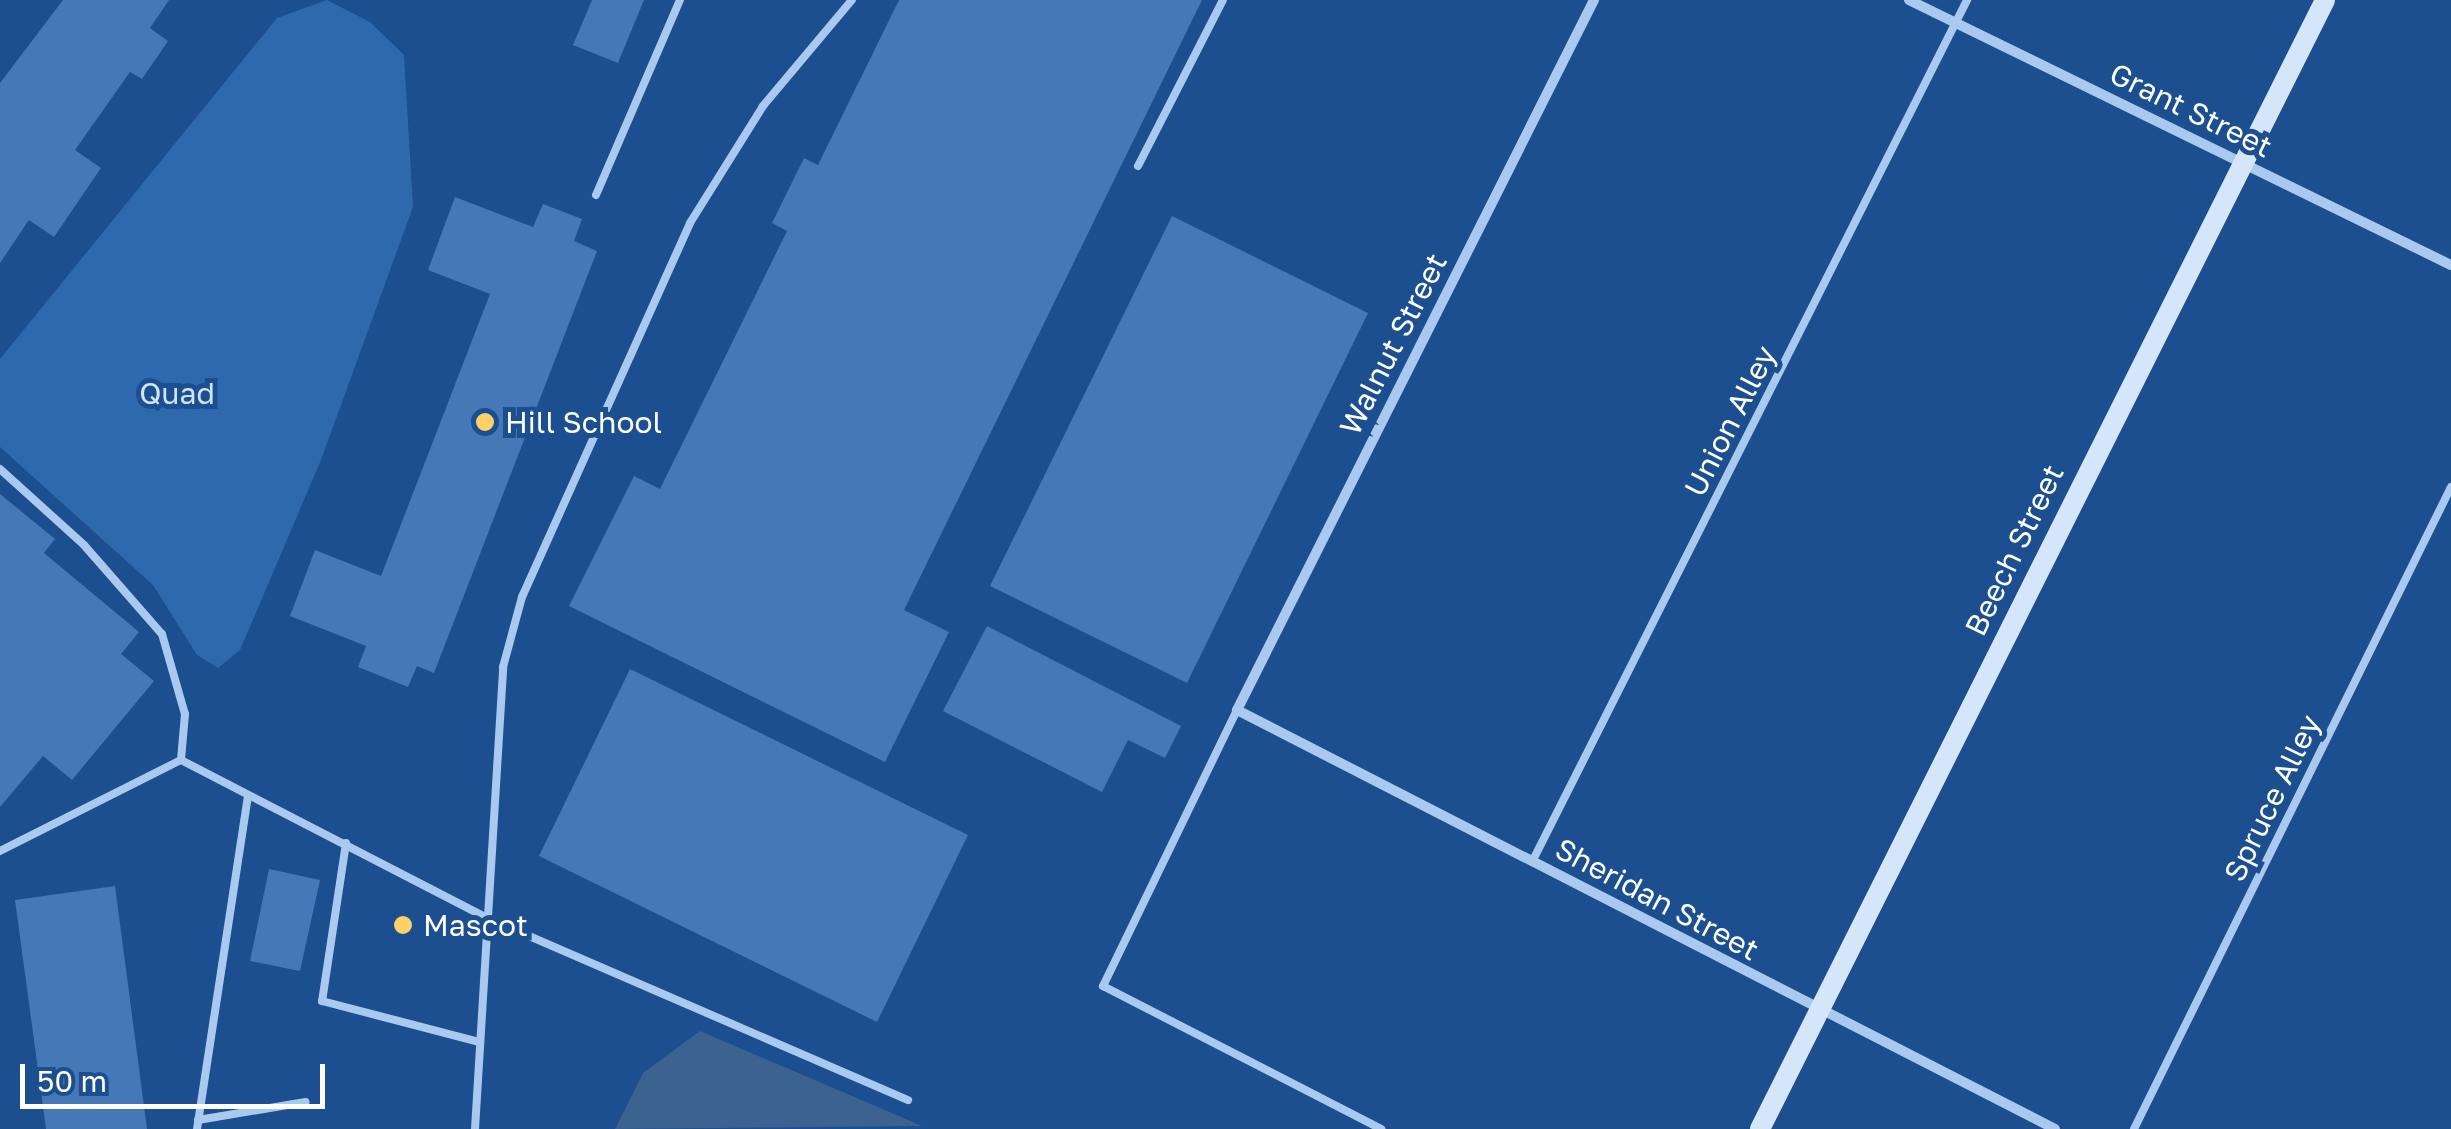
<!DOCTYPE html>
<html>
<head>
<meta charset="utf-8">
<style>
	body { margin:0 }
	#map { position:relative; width:2451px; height:1129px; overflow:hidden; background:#1b4f8f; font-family:"Golos Text",sans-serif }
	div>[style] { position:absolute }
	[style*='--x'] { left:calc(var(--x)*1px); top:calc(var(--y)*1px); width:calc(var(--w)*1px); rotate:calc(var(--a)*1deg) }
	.green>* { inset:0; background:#2e69ad }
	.water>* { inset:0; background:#3c6290 }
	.building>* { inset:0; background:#4478b7 }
	.lane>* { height:8px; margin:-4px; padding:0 4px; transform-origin:4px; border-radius:4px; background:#a9c9ee }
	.street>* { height:10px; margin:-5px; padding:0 5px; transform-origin:5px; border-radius:5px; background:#a9c9ee }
	.secondary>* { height:20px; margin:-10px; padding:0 10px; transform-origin:10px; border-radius:10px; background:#d6e6fa }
	.dots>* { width:28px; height:28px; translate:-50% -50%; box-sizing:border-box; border:5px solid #1b4f8f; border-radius:50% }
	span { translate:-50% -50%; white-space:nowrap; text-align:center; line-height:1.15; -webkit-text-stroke:10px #1b4f8f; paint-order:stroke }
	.street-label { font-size:30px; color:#fff }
	.park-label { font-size:30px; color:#cfe3fa }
	.poi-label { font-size:30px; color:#fff }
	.left { translate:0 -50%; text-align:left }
	.scale { position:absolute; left:20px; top:1064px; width:305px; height:45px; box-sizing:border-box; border:5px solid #fff; border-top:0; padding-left:12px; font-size:30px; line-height:35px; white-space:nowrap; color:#fff; -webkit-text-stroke:8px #1b4f8f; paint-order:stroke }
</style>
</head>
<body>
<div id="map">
	<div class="green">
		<i style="clip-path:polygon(327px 0,370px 22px,404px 55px,413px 207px,321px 460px,240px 650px,218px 668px,197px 655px,153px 585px,0 447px,0 359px,277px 18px)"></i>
	</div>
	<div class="water">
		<i style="clip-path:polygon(700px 1031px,922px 1126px,615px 1129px,643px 1073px)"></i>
	</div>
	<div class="building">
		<i style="clip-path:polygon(63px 0,169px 0,150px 28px,168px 41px,142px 79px,130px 72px,75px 150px,101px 168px,54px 237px,29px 220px,0 263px,0 83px)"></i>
		<i style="clip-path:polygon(592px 0,644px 0,618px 63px,573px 45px)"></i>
		<i style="clip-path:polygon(899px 0,1202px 0,904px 610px,949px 632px,885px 762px,569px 606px,634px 476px,660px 489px,787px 231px,772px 223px,804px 158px,818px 165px)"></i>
		<i style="clip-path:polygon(455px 197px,533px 227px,543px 204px,582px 219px,574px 241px,597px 251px,434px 673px,417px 666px,408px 687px,358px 667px,366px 646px,290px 616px,315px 550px,381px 576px,490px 294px,428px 270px)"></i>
		<i style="clip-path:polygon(1172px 216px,1368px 313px,1187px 683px,990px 586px)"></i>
		<i style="clip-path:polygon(0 494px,55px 539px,44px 553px,139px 632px,121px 654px,154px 681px,72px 780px,43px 756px,0 807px)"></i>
		<i style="clip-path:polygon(987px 626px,1181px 726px,1165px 758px,1128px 740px,1102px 792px,943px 711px)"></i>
		<i style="clip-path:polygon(630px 669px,968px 835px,877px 1022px,539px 856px)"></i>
		<i style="clip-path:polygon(269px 869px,320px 880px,300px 971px,250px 961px)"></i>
		<i style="clip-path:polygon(115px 886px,147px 1129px,46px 1129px,15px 900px)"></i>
	</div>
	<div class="lane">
		<i style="--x:1138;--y:166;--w:186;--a:-62.9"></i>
		<i style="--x:596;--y:195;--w:212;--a:-66.7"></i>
		<i style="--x:0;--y:469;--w:113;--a:42.1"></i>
		<i style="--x:84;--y:545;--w:118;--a:48.8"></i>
		<i style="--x:162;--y:634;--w:83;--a:74"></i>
		<i style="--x:185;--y:714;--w:46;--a:95"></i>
		<i style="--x:1237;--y:710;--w:307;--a:115.9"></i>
		<i style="--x:1103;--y:986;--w:313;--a:27.2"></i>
		<i style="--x:181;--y:760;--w:342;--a:27.3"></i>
		<i style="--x:485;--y:917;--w:461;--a:23.4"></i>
		<i style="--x:346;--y:843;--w:160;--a:98.6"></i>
		<i style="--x:322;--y:1001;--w:162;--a:14.6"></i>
		<i style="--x:0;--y:851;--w:203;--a:-26.7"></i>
		<i style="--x:1532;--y:862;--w:966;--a:-63.22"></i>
		<i style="--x:198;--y:1120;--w:109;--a:-9.5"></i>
		<i style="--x:197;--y:1129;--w:338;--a:-81.3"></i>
		<i style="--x:475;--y:1129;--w:463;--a:-86.5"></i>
		<i style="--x:503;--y:667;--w:73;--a:-74.8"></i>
		<i style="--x:522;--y:597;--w:410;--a:-65.8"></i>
		<i style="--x:690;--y:223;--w:138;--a:-58"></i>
		<i style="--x:763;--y:106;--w:138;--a:-50"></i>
		<i style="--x:2134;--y:1129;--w:716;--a:-63.72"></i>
	</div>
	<div class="street">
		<i style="--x:1594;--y:0;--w:795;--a:116.69"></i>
		<i style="--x:1237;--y:710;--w:919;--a:27.12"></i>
		<i style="--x:1909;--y:0;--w:603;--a:26.06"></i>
	</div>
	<div class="secondary">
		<i style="--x:1760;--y:1129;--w:1262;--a:-63.41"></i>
	</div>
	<div class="dots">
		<i style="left:485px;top:422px;background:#ffd166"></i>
		<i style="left:403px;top:925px;background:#ffd166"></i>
	</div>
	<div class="street-label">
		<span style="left:2191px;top:110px;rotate:26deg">Grant Street</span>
		<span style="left:1393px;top:344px;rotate:-63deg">Walnut Street</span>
		<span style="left:1730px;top:421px;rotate:-63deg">Union Alley</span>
		<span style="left:2014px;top:550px;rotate:-64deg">Beech Street</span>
		<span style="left:2272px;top:798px;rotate:-64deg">Spruce Alley</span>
		<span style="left:1657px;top:899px;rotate:28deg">Sheridan Street</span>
	</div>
	<div class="park-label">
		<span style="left:177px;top:393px">Quad</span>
	</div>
	<div class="poi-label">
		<span class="left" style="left:505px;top:422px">Hill School</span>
		<span class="left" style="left:423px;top:925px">Mascot</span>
	</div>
	<div class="scale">50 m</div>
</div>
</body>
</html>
